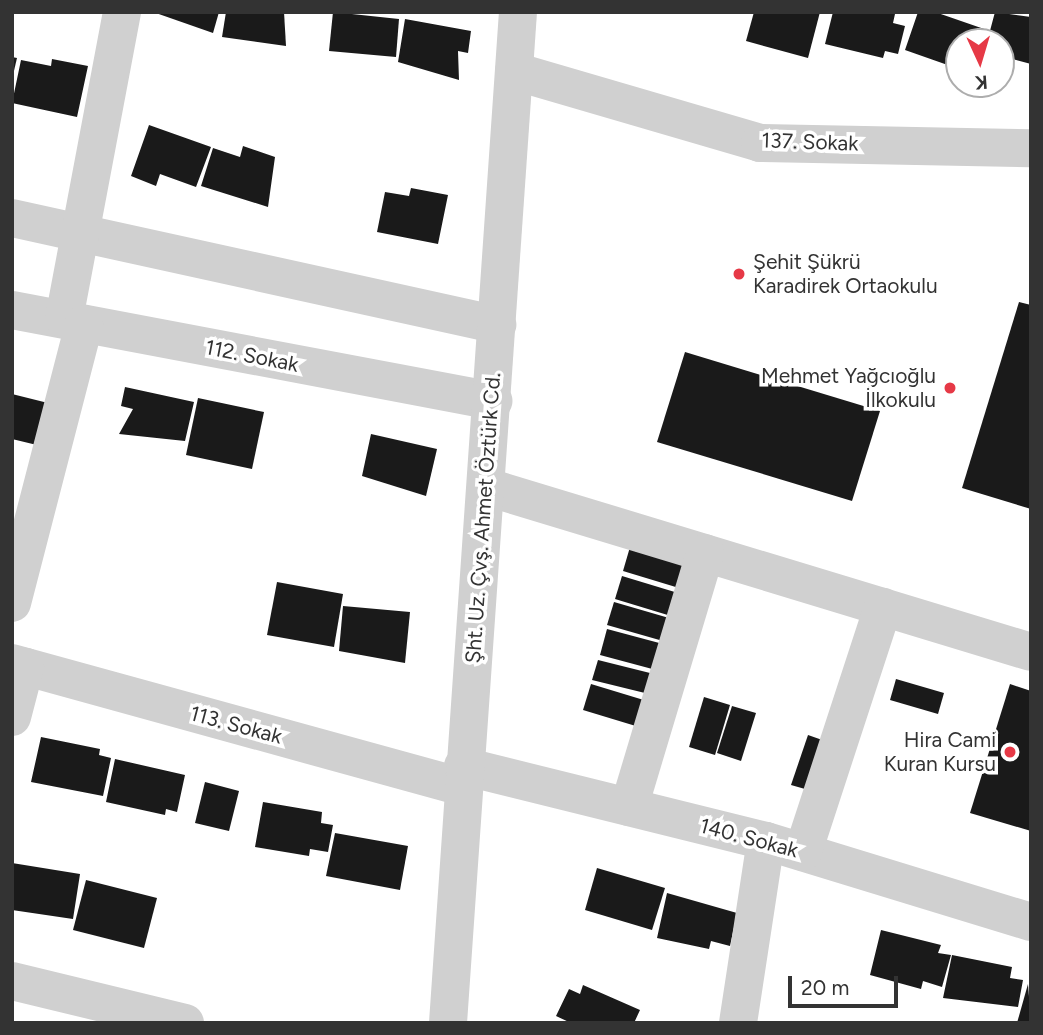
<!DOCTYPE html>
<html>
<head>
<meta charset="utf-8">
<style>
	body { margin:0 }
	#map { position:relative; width:1043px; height:1035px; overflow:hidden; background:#fff; font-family:Figtree,sans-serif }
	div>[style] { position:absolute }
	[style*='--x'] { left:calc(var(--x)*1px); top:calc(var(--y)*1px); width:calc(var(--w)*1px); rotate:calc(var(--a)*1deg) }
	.building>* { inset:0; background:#1a1a1a }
	.minor>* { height:38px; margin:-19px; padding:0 19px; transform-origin:19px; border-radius:19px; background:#d0d0d0 }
	.dots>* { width:19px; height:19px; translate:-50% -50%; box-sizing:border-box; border:4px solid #fff; border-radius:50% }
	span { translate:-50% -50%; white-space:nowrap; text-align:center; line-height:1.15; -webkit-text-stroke:7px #fff; paint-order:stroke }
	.street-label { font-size:21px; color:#333 }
	.poi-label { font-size:21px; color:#333 }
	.left { translate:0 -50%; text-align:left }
	.right { translate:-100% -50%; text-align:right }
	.frame { position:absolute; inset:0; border:14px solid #333; pointer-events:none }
	.north { position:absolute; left:945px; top:28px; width:70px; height:70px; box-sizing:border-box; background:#fff; border:2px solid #adadad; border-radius:50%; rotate:176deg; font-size:19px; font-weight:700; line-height:28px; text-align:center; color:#333 }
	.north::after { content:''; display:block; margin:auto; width:24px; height:32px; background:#e63946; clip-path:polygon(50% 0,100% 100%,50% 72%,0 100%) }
	.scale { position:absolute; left:788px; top:976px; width:110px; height:32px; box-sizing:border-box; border:4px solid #333; border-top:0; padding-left:9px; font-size:21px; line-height:24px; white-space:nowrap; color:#333; -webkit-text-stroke:5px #fff; paint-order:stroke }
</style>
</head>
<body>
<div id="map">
	<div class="building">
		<i style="clip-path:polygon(153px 12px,219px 12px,213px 33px)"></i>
		<i style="clip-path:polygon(226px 12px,284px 12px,286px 46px,222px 37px)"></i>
		<i style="clip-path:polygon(333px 12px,399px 19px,396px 57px,329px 51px)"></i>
		<i style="clip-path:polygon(754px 12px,820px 12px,808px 58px,746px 41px)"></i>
		<i style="clip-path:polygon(833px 12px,895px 14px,893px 23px,905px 26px,898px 54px,885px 51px,883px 58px,825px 44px)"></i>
		<i style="clip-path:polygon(918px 12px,935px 12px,987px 30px,983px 42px,959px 42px,959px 69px,905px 50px)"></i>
		<i style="clip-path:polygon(995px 12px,1031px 17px,1031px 64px,1001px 56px,1001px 42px,987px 42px)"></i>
		<i style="clip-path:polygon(405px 19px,471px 31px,468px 53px,458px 51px,459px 80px,398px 62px)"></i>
		<i style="clip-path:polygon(12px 57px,17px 58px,13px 75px,12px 75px)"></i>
		<i style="clip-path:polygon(52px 59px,88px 66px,77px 117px,12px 103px,21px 60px,51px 66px)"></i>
		<i style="clip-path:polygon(149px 125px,211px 147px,196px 187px,160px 174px,156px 186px,131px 176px)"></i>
		<i style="clip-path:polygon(243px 146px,275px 157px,268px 207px,201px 186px,213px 148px,240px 157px)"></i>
		<i style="clip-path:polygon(411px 188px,448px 195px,438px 244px,377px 232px,385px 192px,409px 196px)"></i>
		<i style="clip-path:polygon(1019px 302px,1031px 305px,1031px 509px,962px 488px)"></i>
		<i style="clip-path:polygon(685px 352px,880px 411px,852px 501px,657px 442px)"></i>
		<i style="clip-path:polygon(125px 387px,194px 402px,185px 441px,119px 434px,133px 409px,121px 406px)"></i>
		<i style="clip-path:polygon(12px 394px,52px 404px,41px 446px,12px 439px)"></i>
		<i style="clip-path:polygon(198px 398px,264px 412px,252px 469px,186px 455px)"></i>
		<i style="clip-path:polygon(371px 434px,437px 449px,426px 496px,362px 476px)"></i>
		<i style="clip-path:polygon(630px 547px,687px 565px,679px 588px,623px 571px)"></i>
		<i style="clip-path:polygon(622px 576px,678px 593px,671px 616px,615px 599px)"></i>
		<i style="clip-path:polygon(277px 582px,343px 594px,334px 647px,267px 635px)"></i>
		<i style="clip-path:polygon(614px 602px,669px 618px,663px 641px,607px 625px)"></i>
		<i style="clip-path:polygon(343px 606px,410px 612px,405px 663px,339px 651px)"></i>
		<i style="clip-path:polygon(607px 629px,663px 644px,656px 670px,600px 655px)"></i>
		<i style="clip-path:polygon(598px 660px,654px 674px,649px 694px,592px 680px)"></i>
		<i style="clip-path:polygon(896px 679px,944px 693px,938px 714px,890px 700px)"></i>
		<i style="clip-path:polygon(591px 684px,647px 701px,639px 727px,583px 710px)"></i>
		<i style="clip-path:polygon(1010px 684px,1031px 691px,1031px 831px,970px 813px)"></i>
		<i style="clip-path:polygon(704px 697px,730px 705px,715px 755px,689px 747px)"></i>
		<i style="clip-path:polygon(732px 706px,756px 713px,741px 761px,717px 753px)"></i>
		<i style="clip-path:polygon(808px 735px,828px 742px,812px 791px,791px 785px)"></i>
		<i style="clip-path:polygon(41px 737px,100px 749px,99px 755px,111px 758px,103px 796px,31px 782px)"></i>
		<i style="clip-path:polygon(115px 759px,185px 775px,177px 812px,166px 809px,165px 815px,106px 802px)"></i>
		<i style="clip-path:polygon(205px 782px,239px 791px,229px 831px,195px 823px)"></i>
		<i style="clip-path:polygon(263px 802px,322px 812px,321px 823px,333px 825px,328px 852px,310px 849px,309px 856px,255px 847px)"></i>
		<i style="clip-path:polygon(335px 833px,408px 846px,400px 890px,326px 876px)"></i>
		<i style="clip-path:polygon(12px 863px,80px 874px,73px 919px,12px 910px)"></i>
		<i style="clip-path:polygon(597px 868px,665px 888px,652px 930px,585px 910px)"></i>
		<i style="clip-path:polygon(86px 880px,157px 898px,144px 948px,73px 930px)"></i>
		<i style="clip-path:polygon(667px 893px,737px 913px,730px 946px,711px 941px,709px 949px,657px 938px)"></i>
		<i style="clip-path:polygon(881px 930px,941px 945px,938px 953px,951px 955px,942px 987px,923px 981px,921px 989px,870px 975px)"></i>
		<i style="clip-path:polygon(952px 955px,1012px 967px,1010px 978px,1023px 980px,1018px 1007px,943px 998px)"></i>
		<i style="clip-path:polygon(1028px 984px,1031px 1023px,1017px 1023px)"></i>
		<i style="clip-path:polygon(583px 985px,640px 1010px,634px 1023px,571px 1023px,556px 1016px,569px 989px,580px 994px)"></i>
	</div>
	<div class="minor">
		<i style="--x:514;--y:71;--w:256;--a:16.3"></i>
		<i style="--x:760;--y:143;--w:271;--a:1.1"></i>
		<i style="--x:12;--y:218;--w:497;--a:12.4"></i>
		<i style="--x:12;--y:310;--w:490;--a:10.7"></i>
		<i style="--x:64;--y:319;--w:312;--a:-79.3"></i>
		<i style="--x:487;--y:487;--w:568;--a:16.87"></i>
		<i style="--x:12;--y:603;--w:288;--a:-75.5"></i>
		<i style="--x:12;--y:663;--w:466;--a:15.4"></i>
		<i style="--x:12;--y:717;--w:52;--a:-75.4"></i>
		<i style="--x:463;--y:766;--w:312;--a:13.9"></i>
		<i style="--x:766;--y:841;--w:277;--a:17"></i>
		<i style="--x:629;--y:807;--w:265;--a:-73.3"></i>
		<i style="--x:803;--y:852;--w:258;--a:-71.9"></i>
		<i style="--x:12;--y:981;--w:178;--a:13.6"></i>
		<i style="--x:448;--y:1023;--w:1013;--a:-86.04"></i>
		<i style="--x:738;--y:1023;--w:184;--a:-81.3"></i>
	</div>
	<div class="dots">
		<i style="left:739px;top:274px;background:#e63946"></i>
		<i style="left:950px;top:388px;background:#e63946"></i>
		<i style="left:1010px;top:752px;background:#e63946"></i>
	</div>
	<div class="street-label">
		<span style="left:810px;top:142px;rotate:2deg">137. Sokak</span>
		<span style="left:252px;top:356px;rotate:11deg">112. Sokak</span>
		<span style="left:483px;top:518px;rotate:-86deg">Şht. Uz. Çvş. Ahmet Öztürk Cd.</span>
		<span style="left:236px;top:725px;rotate:15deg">113. Sokak</span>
		<span style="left:749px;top:838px;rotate:15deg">140. Sokak</span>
	</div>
	<div class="poi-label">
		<span class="left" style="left:753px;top:274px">Şehit Şükrü<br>Karadirek Ortaokulu</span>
		<span class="right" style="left:936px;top:388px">Mehmet Yağcıoğlu<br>İlkokulu</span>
		<span class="right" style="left:996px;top:752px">Hira Cami<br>Kuran Kursu</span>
	</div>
	<div class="frame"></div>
	<div class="north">K</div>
	<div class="scale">20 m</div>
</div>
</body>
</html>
